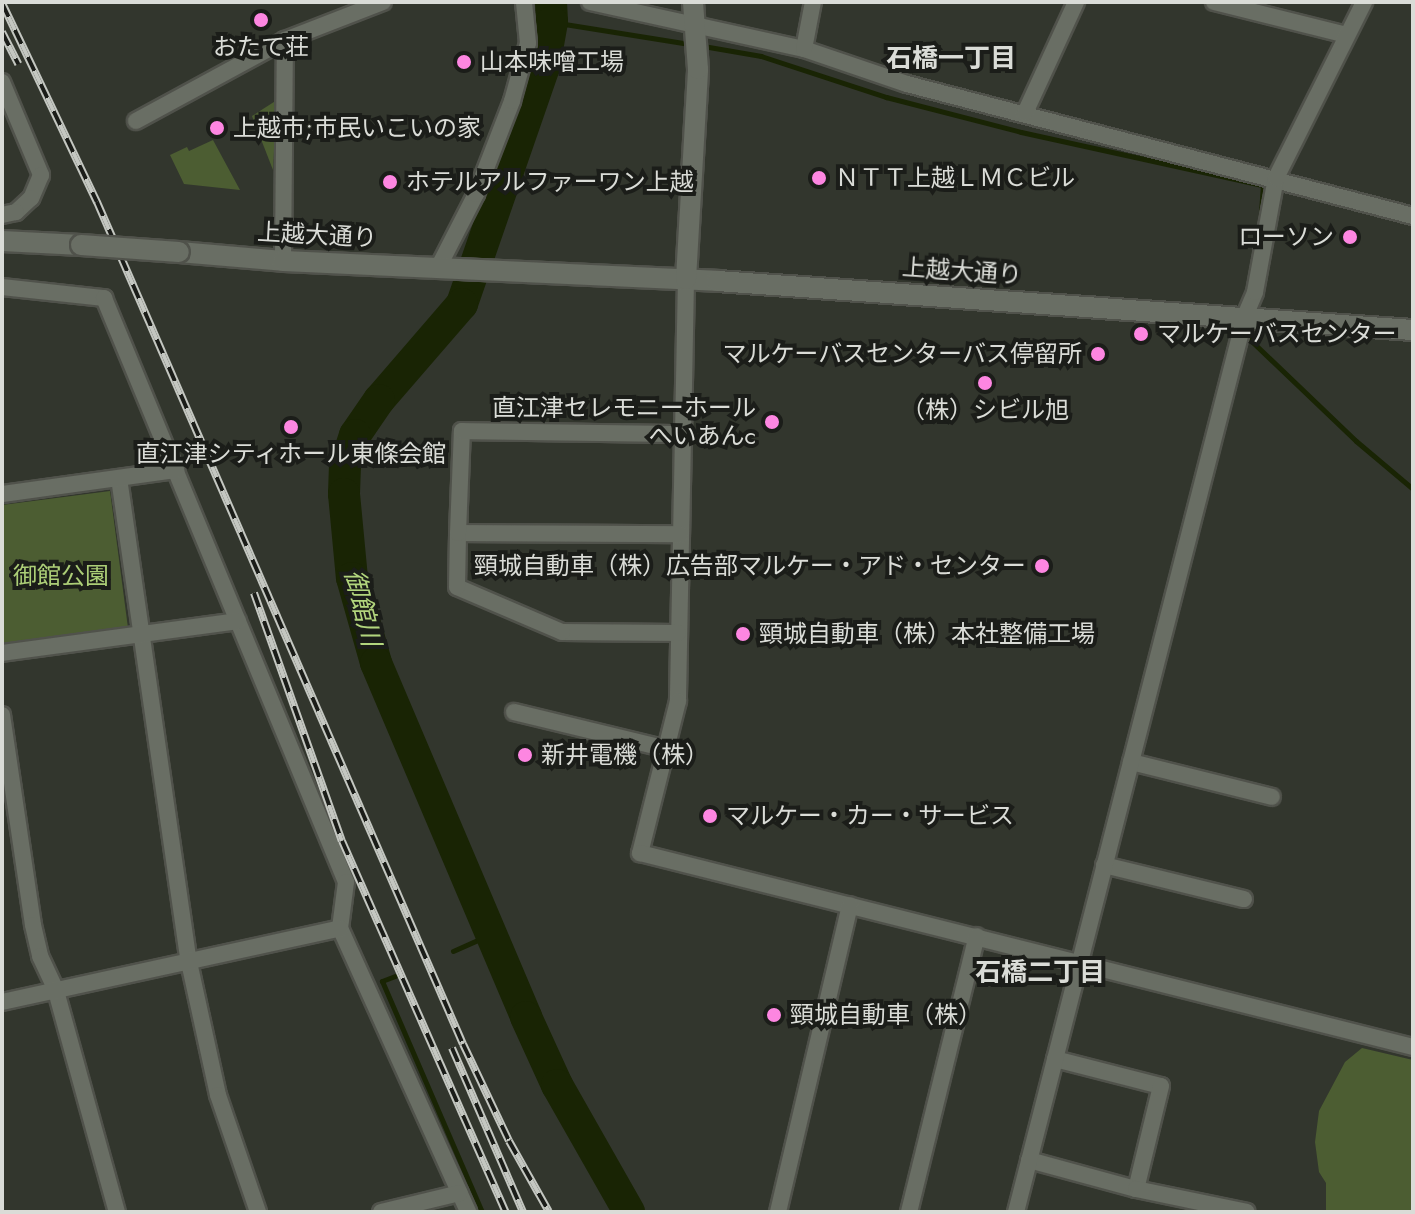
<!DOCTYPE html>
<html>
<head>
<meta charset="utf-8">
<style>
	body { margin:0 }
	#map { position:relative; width:1415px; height:1214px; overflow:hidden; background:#32362d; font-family:Jost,"Noto Sans JP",sans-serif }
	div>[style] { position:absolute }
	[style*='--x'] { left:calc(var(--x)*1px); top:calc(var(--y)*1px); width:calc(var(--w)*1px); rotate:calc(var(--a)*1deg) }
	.green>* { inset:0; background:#4c5d32 }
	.stream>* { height:5px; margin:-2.5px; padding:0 2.5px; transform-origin:2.5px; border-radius:2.5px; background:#192404 }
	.river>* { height:32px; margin:-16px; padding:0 16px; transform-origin:16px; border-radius:16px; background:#192404 }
	.roads { filter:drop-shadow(2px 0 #50524b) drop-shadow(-2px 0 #50524b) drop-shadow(0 2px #50524b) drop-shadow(0 -2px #50524b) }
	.street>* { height:16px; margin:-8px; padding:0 8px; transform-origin:8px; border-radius:8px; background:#696e64 }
	.secondary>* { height:20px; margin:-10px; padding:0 10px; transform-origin:10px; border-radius:10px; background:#696e64 }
	.rail>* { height:8px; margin-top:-4px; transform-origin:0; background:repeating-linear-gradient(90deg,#1b1d19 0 15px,#c4c7c1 0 30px); box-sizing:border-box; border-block:2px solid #c4c7c1 }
	.bridges { filter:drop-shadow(2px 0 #50524b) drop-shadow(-2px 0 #50524b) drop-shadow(0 2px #50524b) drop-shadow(0 -2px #50524b) }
	.secondary-bridge>* { height:20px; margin:-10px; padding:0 10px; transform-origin:10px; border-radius:10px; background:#696e64 }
	.dots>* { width:22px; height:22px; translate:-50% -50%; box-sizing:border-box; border:4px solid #1b1d19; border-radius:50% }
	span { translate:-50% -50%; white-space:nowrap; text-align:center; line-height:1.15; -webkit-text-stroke:8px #1b1d19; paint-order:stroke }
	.poi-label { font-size:24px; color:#dadcd7 }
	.left { translate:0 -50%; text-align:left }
	.right { translate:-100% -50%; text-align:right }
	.street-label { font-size:24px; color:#dadcd7 }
	.park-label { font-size:24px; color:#acce77 }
	.neighbourhood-label { font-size:26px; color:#dadcd7; font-weight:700 }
	.water-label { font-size:26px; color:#b2d57d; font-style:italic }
	.frame { position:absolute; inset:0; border:4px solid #dadcd7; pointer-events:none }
</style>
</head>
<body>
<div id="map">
	<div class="green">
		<i style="clip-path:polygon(277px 100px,273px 170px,252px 116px)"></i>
		<i style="clip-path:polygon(213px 140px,240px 190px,184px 184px,170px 155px,187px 147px,189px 151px)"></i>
		<i style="clip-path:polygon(110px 491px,128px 628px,2px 644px,2px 505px)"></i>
		<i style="clip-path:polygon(1362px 1048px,1413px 1060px,1413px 1212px,1326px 1212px,1326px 1183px,1319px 1172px,1315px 1142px,1319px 1111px,1345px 1062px)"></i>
	</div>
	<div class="stream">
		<i style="--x:552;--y:22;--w:139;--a:9.1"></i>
		<i style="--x:703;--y:46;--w:59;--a:9.8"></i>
		<i style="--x:761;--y:56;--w:132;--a:18.2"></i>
		<i style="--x:886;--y:97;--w:139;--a:14.5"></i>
		<i style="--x:1021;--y:132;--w:248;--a:12.4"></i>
		<i style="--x:1263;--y:185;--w:41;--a:94.2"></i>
		<i style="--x:1243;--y:333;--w:156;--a:43.7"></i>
		<i style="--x:1356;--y:441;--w:75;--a:40.1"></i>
		<i style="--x:453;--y:951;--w:39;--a:-24"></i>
		<i style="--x:395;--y:976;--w:14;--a:159"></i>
		<i style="--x:382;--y:981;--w:252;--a:66.6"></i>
	</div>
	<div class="river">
		<i style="--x:551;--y:2;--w:20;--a:87"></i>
		<i style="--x:552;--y:22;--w:46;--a:100.1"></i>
		<i style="--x:544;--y:67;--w:251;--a:109.1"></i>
		<i style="--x:462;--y:304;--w:127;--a:130.8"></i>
		<i style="--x:379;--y:400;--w:42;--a:124.4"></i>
		<i style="--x:355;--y:435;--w:32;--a:108"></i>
		<i style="--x:345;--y:465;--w:29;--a:92"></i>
		<i style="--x:344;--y:494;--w:84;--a:84.6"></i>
		<i style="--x:352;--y:578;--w:88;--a:74.2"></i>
		<i style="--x:376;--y:663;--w:384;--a:67"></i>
		<i style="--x:526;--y:1017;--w:75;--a:65.5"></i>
		<i style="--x:557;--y:1085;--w:146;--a:60.4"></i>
	</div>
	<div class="roads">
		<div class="street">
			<i style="--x:590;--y:2;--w:219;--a:12.4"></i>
			<i style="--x:804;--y:49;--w:109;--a:18.8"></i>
			<i style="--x:907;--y:84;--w:523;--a:14.62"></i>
			<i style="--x:1214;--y:2;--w:136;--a:14"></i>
			<i style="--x:804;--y:49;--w:48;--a:-79.2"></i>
			<i style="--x:2;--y:82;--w:101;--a:67.2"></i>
			<i style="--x:41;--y:175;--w:25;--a:113"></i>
			<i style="--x:31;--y:198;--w:21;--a:137"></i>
			<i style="--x:16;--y:212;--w:14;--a:168"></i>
			<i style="--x:1025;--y:113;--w:122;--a:-65.3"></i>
			<i style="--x:136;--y:121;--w:170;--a:-28.5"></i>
			<i style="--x:285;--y:40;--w:105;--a:-21.2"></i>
			<i style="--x:283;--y:261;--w:221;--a:-89.5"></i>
			<i style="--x:439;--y:266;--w:81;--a:-62.8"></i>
			<i style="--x:476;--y:194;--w:100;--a:-68.8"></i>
			<i style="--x:512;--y:101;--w:60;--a:-74.6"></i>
			<i style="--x:528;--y:43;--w:41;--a:-95.6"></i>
			<i style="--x:686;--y:279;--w:422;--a:91.1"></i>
			<i style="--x:678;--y:701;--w:157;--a:104"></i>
			<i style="--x:640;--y:853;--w:797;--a:14.09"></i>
			<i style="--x:2;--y:287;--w:103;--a:6.2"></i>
			<i style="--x:104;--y:298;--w:632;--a:67.49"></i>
			<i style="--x:346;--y:882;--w:46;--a:97.4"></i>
			<i style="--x:340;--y:928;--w:312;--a:65.7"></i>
			<i style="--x:119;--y:478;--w:489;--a:81.8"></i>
			<i style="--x:189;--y:962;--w:136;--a:77.7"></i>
			<i style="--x:218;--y:1095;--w:124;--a:71.1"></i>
			<i style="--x:2;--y:494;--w:176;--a:-7.9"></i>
			<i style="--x:458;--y:533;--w:223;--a:0.3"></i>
			<i style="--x:678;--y:633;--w:116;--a:-179.5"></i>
			<i style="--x:562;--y:632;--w:114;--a:-156.8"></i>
			<i style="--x:457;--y:587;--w:54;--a:-88.9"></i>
			<i style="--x:458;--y:533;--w:102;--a:-87.8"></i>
			<i style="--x:462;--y:431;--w:221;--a:0.8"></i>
			<i style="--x:2;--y:653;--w:238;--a:-7.7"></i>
			<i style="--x:514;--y:712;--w:157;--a:13.6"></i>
			<i style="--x:2;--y:715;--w:212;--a:81.6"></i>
			<i style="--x:33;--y:925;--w:32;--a:77"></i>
			<i style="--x:40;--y:956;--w:38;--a:65"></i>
			<i style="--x:56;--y:991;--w:229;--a:74.6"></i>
			<i style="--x:1131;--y:762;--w:145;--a:13.9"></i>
			<i style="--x:1104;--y:865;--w:144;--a:13.7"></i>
			<i style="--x:2;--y:1002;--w:346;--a:-12.3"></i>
			<i style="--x:1055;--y:1059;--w:109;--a:14.3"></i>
			<i style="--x:1161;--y:1086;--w:106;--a:103.6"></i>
			<i style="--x:1029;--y:1160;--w:111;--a:15.2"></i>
			<i style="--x:1136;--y:1189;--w:113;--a:11.7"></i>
			<i style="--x:381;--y:1212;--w:81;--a:-13.5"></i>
			<i style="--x:778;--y:1212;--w:315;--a:-76.8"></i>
			<i style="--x:909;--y:1212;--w:284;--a:-76.2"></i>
			<i style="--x:1016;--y:1212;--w:925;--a:-75.66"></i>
			<i style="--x:1245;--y:316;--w:26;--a:-67"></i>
			<i style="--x:1255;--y:292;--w:116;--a:-79.6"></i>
			<i style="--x:1276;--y:178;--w:197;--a:-63.4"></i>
		</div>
		<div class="secondary">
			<i style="--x:2;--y:241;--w:79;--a:2.9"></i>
			<i style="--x:179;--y:252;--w:104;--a:4.9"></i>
			<i style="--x:283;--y:261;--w:434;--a:2.6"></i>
			<i style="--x:717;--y:281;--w:698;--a:4.03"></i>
			<i style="--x:686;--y:279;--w:210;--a:-86.7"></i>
			<i style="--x:698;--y:69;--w:67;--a:-94.3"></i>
		</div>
	</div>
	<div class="rail">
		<i style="--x:2;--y:3;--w:221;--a:64.5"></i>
		<i style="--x:97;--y:202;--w:918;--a:66.51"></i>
		<i style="--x:463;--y:1044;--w:107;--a:64.6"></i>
		<i style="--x:509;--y:1141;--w:81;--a:60.6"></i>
		<i style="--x:2;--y:32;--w:36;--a:63"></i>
		<i style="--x:254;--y:593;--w:263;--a:70.5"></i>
		<i style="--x:342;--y:841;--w:406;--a:66.2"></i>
		<i style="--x:452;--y:1048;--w:179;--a:66.6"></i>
	</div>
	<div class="bridges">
		<div class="secondary-bridge">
			<i style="--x:81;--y:245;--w:98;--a:4.1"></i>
		</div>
	</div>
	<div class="dots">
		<i style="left:261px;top:20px;background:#fd86e1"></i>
		<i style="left:464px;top:62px;background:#fd86e1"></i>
		<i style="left:217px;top:128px;background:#fd86e1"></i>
		<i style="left:819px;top:178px;background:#fd86e1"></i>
		<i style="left:390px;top:182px;background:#fd86e1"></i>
		<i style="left:1350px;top:237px;background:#fd86e1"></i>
		<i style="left:1141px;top:334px;background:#fd86e1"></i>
		<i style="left:1098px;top:354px;background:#fd86e1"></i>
		<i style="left:985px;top:383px;background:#fd86e1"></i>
		<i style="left:772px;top:422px;background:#fd86e1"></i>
		<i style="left:291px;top:427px;background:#fd86e1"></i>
		<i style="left:1042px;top:566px;background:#fd86e1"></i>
		<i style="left:743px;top:634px;background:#fd86e1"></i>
		<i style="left:525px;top:755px;background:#fd86e1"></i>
		<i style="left:710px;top:816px;background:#fd86e1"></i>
		<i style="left:774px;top:1015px;background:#fd86e1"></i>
	</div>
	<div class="poi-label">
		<span style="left:261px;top:47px">おたて荘</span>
		<span class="left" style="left:480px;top:62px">山本味噌工場</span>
		<span class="left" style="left:233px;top:128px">上越市;市民いこいの家</span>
		<span class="left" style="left:835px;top:178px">ＮＴＴ上越ＬＭＣビル</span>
		<span class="left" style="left:406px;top:182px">ホテルアルファーワン上越</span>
		<span class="right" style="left:1334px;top:237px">ローソン</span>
		<span class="left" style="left:1157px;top:334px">マルケーバスセンター</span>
		<span class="right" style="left:1082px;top:354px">マルケーバスセンターバス停留所</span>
		<span class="right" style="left:756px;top:422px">直江津セレモニーホール<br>へいあんc</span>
		<span style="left:985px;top:410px">（株）シビル旭</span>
		<span style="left:291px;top:454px">直江津シティホール東條会館</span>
		<span class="right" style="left:1026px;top:566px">頸城自動車（株）広告部マルケー・アド・センター</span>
		<span class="left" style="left:759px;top:634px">頸城自動車（株）本社整備工場</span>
		<span class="left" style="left:541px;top:755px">新井電機（株）</span>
		<span class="left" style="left:726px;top:816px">マルケー・カー・サービス</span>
		<span class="left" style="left:790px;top:1015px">頸城自動車（株）</span>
	</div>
	<div class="street-label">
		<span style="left:317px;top:235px;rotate:3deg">上越大通り</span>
		<span style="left:962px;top:271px;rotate:4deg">上越大通り</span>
	</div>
	<div class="park-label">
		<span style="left:61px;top:576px">御館公園</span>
	</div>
	<div class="neighbourhood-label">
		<span style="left:951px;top:59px">石橋一丁目</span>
		<span style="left:1040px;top:973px">石橋二丁目</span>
	</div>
	<div class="water-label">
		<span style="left:362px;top:608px;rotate:76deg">御館川</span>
	</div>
	<div class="frame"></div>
</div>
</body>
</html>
